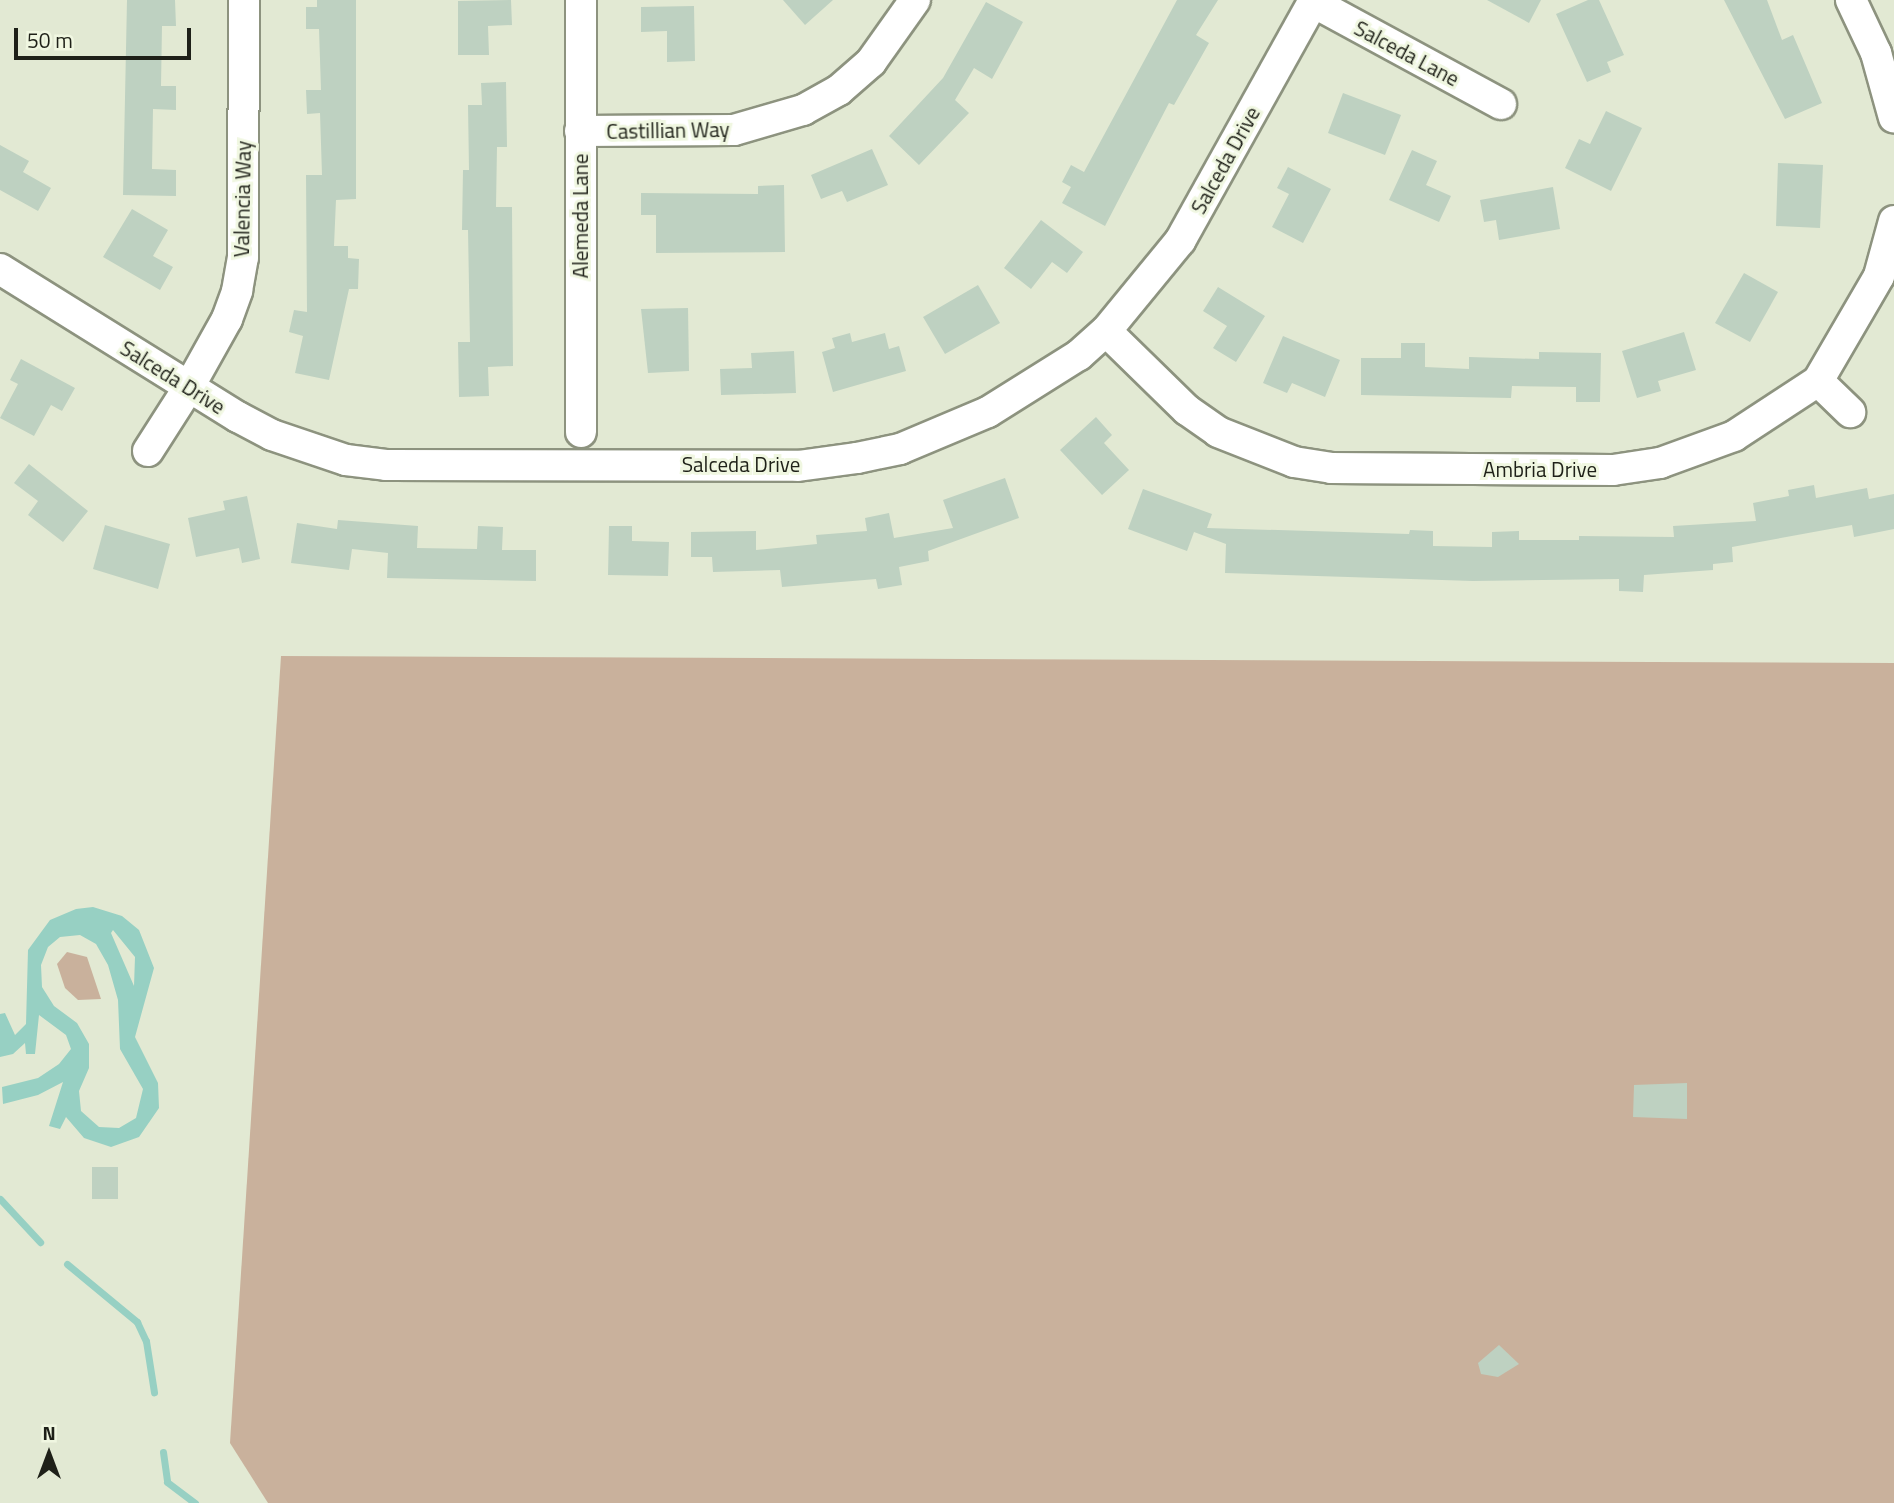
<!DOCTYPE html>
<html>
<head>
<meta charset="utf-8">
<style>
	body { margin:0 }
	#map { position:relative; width:1894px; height:1503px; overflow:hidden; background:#e2e9d3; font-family:"Titillium Web",sans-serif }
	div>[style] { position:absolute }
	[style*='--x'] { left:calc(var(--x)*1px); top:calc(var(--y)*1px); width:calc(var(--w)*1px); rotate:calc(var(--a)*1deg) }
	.green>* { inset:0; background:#c9b19c }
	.water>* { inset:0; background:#97d0c3 }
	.stream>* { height:7px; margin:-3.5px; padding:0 3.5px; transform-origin:3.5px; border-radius:3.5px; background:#97d0c3 }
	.building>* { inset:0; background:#bed1c1 }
	.roads { filter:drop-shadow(2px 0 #8d937f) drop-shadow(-2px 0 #8d937f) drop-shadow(0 2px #8d937f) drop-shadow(0 -2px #8d937f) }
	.minor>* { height:30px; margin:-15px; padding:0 15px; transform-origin:15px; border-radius:15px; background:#fff }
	span { translate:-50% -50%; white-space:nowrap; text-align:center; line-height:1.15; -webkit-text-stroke:6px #f0f7e1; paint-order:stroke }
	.street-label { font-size:21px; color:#1e2018 }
	.north { position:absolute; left:14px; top:1419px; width:70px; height:70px; -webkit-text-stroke:5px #f0f7e1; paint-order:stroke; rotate:0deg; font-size:19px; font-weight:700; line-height:28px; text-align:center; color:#1e2018 }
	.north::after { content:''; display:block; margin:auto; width:24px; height:32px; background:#1e2018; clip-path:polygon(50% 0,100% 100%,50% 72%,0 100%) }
	.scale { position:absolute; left:14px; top:28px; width:177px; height:32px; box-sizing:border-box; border:4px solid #1e2018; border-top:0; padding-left:9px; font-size:21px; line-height:24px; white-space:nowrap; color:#1e2018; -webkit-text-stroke:5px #f0f7e1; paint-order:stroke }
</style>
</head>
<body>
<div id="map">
	<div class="green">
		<i style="clip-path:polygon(281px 656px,1894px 663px,1894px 1503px,268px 1503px,230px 1443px)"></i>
		<i style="clip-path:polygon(67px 952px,87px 957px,101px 999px,78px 1000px,65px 988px,57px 964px)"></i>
	</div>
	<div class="water">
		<i style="clip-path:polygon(evenodd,93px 907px,122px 916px,139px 930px,154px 968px,135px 1037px,158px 1083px,159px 1108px,139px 1137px,111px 1147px,84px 1138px,66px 1117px,60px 1129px,49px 1126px,63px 1082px,38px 1095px,3px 1104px,2px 1087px,38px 1078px,59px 1064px,71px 1049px,66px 1035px,39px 1015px,35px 1054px,26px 1054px,25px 1043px,13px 1054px,0 1057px,0 1014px,5px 1013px,15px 1035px,26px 1024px,28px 950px,50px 920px,76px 909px,93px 907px,113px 930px,135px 957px,134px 986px,111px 933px,113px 930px,93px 907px,80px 935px,96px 944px,108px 965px,118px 1000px,120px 1049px,143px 1089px,136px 1118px,119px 1128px,99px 1127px,81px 1111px,79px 1091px,89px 1068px,89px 1044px,77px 1023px,54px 1006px,42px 987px,41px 965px,48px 947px,60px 937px,80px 935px)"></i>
	</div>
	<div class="stream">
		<i style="--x:0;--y:1199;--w:59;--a:47.1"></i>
		<i style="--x:67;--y:1264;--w:91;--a:39.6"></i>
		<i style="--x:137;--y:1322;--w:21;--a:65"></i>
		<i style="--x:146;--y:1341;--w:52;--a:81.1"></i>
		<i style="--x:163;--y:1452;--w:30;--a:82"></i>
		<i style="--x:167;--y:1482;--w:35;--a:37"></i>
	</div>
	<div class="building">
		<i style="clip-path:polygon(127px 0,175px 0,176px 26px,162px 26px,161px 86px,176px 86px,176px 110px,153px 109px,152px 169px,176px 170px,176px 196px,123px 195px)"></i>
		<i style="clip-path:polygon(317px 0,356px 0,356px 199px,336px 200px,334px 246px,348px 246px,348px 258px,359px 259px,358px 289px,349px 289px,329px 380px,295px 373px,303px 336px,289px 332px,294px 310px,307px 312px,306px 175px,322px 175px,320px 113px,307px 114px,306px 90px,321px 90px,319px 29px,306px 29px,306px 7px,317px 7px)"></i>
		<i style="clip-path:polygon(511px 0,512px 25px,488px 26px,489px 55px,458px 55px,458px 1px)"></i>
		<i style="clip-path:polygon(783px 0,833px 0,805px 25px)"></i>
		<i style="clip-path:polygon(1177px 0,1218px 0,1196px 35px,1209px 43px,1174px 105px,1169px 103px,1105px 226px,1062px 203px,1071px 187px,1062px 182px,1071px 165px,1084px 172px)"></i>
		<i style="clip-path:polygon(1487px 0,1541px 0,1529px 23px)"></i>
		<i style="clip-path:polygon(1588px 0,1599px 0,1624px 55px,1607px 62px,1611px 72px,1587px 82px,1556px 14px)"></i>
		<i style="clip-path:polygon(1724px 0,1767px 0,1782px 40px,1793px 35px,1822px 103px,1785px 119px)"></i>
		<i style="clip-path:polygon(986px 2px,1023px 22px,992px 79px,974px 68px,955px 100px,969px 113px,919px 165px,889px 136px,943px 78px)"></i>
		<i style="clip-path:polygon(694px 6px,695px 61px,667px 62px,667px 31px,641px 32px,641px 7px)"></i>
		<i style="clip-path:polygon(506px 82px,507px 147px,497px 147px,496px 207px,512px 207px,513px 366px,488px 367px,489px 396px,459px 397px,458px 342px,470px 342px,468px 230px,462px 230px,463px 170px,469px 170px,468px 105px,482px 105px,481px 83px)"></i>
		<i style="clip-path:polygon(1343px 93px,1401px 115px,1385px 155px,1328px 133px)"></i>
		<i style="clip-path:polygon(1606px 111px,1642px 128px,1611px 191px,1565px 168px,1579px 139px,1590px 144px)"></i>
		<i style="clip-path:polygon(0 145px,29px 161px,23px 172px,51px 188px,38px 211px,0 190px)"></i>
		<i style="clip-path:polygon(872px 149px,888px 185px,847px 202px,842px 191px,821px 199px,811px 175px)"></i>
		<i style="clip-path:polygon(1412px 150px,1437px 161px,1426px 185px,1451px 196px,1439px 222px,1389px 200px)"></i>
		<i style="clip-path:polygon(1778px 163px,1823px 165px,1820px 228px,1776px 226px)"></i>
		<i style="clip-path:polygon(1288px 167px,1331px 189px,1303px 243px,1272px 227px,1289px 194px,1277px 188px)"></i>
		<i style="clip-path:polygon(784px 185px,785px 252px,656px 253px,656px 215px,641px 215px,641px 193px,758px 194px,758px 186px)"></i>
		<i style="clip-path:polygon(1553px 187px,1560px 229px,1499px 240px,1496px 220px,1484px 222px,1480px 200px)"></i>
		<i style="clip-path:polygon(132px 209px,168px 230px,153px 256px,173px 267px,160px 290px,103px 257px)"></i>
		<i style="clip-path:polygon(1041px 220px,1083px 252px,1067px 273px,1052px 262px,1031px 289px,1004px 268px)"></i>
		<i style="clip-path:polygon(1744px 273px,1778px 292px,1750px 342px,1715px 323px)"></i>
		<i style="clip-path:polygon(978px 285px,1000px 323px,945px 354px,923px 317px)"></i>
		<i style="clip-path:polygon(1218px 287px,1265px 316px,1236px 362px,1213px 348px,1227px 326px,1203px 311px)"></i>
		<i style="clip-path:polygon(688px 308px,689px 371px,648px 373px,641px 309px)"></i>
		<i style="clip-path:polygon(1684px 332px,1696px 370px,1658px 381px,1661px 391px,1637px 398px,1622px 351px)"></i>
		<i style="clip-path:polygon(850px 333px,852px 342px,885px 333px,889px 349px,899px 346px,906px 371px,833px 392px,822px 352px,835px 348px,832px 338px)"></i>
		<i style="clip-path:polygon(1283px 336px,1340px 360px,1325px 397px,1292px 383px,1287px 393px,1263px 383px)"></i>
		<i style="clip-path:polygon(1401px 343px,1425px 343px,1425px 367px,1469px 369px,1469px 357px,1539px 359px,1539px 352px,1601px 353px,1600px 402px,1576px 402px,1576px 387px,1512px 386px,1511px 398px,1361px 395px,1361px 358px,1401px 358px)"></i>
		<i style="clip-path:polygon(794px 351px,796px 393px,721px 395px,720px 369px,752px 368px,751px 353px)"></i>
		<i style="clip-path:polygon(21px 359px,75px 388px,62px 411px,51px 405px,34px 436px,0 418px,18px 384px,10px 380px)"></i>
		<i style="clip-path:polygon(1096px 417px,1112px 435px,1104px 443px,1129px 470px,1102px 495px,1060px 450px)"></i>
		<i style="clip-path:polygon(29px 464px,88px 511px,63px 542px,28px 515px,38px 501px,14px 483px)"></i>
		<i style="clip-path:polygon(1005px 478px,1019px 518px,928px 551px,929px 561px,899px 567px,902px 585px,878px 589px,876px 579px,782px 587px,780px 570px,713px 572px,712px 557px,691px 557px,691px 532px,756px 531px,756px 550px,817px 544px,816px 535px,867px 531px,865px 518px,889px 513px,894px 538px,953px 528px,943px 500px)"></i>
		<i style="clip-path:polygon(1814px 485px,1816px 498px,1867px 488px,1869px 499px,1894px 494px,1894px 529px,1854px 537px,1852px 525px,1732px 547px,1733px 562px,1713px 564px,1713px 570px,1644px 575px,1643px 592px,1619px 591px,1619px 579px,1473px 581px,1225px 573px,1226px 544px,1194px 532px,1187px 551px,1128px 529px,1143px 489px,1212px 514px,1207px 528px,1409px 534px,1410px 530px,1433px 531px,1433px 546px,1492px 547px,1492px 532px,1519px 531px,1519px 540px,1579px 540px,1579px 536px,1674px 537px,1673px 526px,1756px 521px,1753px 503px,1789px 496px,1788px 490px)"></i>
		<i style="clip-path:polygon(247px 496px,260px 559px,242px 563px,239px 548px,196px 557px,188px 518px,225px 510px,223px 501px)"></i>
		<i style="clip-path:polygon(338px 520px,418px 526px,417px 548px,477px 549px,478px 526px,503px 527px,502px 550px,536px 550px,536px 581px,387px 578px,388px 553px,352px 549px,349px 570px,291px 563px,297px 523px,337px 529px)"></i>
		<i style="clip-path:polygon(105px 525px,170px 544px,158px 589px,93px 569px)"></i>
		<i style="clip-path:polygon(609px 526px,632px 526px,632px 541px,669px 542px,668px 576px,608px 575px)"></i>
		<i style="clip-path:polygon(1687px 1083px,1687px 1119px,1633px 1117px,1634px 1085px)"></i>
		<i style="clip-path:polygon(92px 1167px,118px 1167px,118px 1199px,92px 1199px)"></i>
		<i style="clip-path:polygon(1499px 1345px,1519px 1364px,1498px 1377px,1481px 1374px,1478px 1363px)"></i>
	</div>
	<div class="roads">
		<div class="minor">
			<i style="--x:1851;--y:0;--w:59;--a:64.7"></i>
			<i style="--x:1876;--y:53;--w:67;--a:74.5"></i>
			<i style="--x:1313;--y:2;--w:214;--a:28.5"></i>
			<i style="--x:580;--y:131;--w:154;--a:-0.4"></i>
			<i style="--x:734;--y:130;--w:72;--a:-16.2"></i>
			<i style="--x:803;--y:110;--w:41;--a:-29.1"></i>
			<i style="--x:839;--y:90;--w:43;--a:-41.2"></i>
			<i style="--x:871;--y:62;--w:76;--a:-54.6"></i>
			<i style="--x:0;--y:269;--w:280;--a:31.9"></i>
			<i style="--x:238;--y:417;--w:38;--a:28"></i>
			<i style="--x:272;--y:435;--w:78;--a:18.7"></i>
			<i style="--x:346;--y:460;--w:40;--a:7.1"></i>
			<i style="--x:386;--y:465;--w:412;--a:0.1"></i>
			<i style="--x:798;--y:466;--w:60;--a:-7.7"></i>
			<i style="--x:857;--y:458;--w:44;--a:-11.8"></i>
			<i style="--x:900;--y:449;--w:95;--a:-22.8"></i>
			<i style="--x:988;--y:412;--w:107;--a:-32.1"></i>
			<i style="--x:1079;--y:355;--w:36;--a:-42"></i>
			<i style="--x:1106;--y:331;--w:117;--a:-50.6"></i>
			<i style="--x:1180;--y:241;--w:276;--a:-60.9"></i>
			<i style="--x:1106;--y:331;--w:113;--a:44.3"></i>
			<i style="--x:1187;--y:410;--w:38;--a:35"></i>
			<i style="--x:1218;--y:432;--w:82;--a:21.5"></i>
			<i style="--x:1294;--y:462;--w:37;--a:9"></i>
			<i style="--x:1331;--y:468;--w:282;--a:0.4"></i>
			<i style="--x:1613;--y:470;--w:48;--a:-8.5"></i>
			<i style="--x:1660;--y:463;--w:79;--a:-20"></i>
			<i style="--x:1734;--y:436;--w:100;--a:-33.2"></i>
			<i style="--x:1818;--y:381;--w:121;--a:-59.8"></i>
			<i style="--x:1879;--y:276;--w:57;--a:-74.7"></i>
			<i style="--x:1818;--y:381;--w:45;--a:44.1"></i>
			<i style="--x:581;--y:432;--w:432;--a:-90"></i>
			<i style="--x:148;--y:451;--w:76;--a:-57.4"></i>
			<i style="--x:189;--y:387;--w:78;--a:-60.8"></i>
			<i style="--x:227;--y:319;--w:30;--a:-70"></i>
			<i style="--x:237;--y:291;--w:34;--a:-80"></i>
			<i style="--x:243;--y:258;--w:258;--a:-89.8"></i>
		</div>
	</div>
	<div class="street-label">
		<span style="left:1407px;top:53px;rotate:28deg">Salceda Lane</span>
		<span style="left:668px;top:130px;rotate:-1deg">Castillian Way</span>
		<span style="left:1225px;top:160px;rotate:-61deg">Salceda Drive</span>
		<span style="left:242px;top:199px;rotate:-89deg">Valencia Way</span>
		<span style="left:580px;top:216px;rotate:-90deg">Alemeda Lane</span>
		<span style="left:173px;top:377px;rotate:32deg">Salceda Drive</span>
		<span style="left:741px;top:464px">Salceda Drive</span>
		<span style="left:1540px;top:469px">Ambria Drive</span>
	</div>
	<div class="north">N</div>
	<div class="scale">50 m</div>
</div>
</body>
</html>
